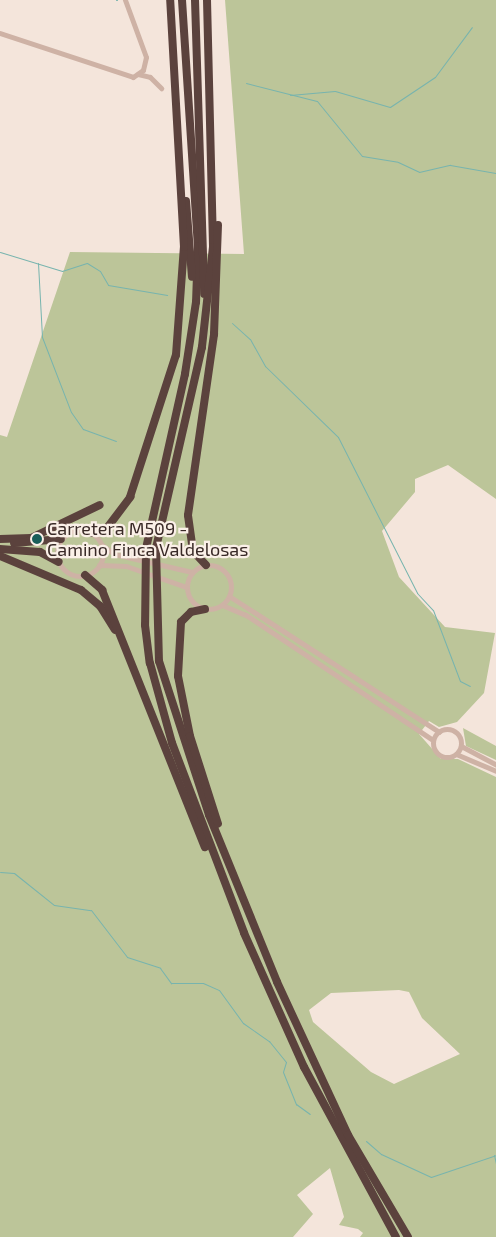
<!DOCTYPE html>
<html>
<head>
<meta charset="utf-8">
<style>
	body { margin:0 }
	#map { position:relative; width:496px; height:1237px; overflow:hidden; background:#f4e5db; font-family:"Exo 2",sans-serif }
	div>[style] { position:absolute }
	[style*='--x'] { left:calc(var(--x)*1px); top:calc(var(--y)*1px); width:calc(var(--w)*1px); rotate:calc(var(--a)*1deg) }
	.green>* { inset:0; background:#bcc599 }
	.stream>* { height:1px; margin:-0.5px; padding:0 0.5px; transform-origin:0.5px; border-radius:0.5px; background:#77b4ae }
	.minor>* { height:5px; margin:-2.5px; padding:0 2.5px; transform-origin:2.5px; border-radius:2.5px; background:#ceb2a5 }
	.minor>.ring { margin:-2.5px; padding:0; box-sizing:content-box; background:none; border:5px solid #ceb2a5; border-radius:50% }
	.highway>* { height:8px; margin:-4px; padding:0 4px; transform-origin:4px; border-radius:4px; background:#5b423d }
	.dots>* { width:14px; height:14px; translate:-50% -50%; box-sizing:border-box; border:2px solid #fbf0e8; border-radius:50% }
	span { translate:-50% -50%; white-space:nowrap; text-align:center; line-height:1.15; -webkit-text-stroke:4.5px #fbf0e8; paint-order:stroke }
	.poi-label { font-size:18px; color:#392a27 }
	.left { translate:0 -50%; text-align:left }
</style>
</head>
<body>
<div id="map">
	<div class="green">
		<i style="clip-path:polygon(evenodd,225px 0,496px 0,496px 499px,448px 465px,415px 479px,415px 492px,382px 531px,399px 577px,445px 627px,495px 633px,484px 693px,457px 722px,439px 727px,429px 721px,419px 734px,441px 759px,458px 759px,496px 777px,496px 1237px,360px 1237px,363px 1233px,358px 1229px,339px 1225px,344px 1217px,330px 1168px,297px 1195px,313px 1214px,293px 1237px,0 1237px,0 435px,7px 437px,70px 252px,244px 254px,225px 0,399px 990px,409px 992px,422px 1018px,460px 1054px,394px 1084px,371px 1072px,313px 1022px,309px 1010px,331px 993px,399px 990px)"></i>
		<i style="clip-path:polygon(463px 728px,496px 746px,496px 760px,466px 746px)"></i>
	</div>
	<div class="stream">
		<i style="--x:116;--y:0;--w:1;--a:0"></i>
		<i style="--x:246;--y:83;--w:73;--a:14.2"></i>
		<i style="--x:317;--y:101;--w:71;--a:50.7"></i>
		<i style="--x:362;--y:156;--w:36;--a:9"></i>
		<i style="--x:398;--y:162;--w:23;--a:25"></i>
		<i style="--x:419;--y:172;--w:32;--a:-13"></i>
		<i style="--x:450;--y:165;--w:47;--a:9.9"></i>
		<i style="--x:290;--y:95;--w:45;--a:-5.1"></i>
		<i style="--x:335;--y:91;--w:57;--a:16.2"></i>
		<i style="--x:390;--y:107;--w:54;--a:-33.7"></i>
		<i style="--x:435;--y:77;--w:62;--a:-53.5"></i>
		<i style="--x:0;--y:252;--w:65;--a:17"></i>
		<i style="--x:62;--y:271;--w:26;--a:-18"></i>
		<i style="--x:87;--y:263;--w:15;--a:32"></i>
		<i style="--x:100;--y:271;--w:16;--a:60"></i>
		<i style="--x:108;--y:285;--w:60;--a:9.6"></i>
		<i style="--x:38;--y:263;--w:74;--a:86.9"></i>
		<i style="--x:42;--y:337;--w:80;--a:68.9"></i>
		<i style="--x:71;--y:412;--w:21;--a:55"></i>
		<i style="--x:83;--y:429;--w:35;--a:20"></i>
		<i style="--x:232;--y:323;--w:24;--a:42"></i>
		<i style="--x:250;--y:339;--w:31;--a:61"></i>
		<i style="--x:265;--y:366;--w:102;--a:44.2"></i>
		<i style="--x:338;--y:437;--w:175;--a:63.1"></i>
		<i style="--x:417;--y:593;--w:23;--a:47"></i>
		<i style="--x:433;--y:610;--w:76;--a:69.2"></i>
		<i style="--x:460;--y:681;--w:11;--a:27"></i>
		<i style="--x:0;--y:872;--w:14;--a:4"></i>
		<i style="--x:14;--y:873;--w:51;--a:38.7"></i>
		<i style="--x:54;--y:905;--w:37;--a:8"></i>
		<i style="--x:91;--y:910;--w:59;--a:52.5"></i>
		<i style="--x:127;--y:957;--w:35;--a:18"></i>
		<i style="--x:160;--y:968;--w:19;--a:54"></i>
		<i style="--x:171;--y:983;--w:32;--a:0"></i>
		<i style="--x:203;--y:983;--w:17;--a:24"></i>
		<i style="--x:219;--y:990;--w:41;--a:54"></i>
		<i style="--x:243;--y:1023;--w:32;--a:35"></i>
		<i style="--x:269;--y:1041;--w:27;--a:51"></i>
		<i style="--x:286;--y:1062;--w:10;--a:107"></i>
		<i style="--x:283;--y:1072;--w:35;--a:68"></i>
		<i style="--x:296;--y:1104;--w:17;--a:36"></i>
		<i style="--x:366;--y:1141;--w:20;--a:41"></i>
		<i style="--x:381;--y:1154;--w:55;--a:24.7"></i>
		<i style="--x:431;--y:1177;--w:69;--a:-18.7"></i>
		<i style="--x:494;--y:1155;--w:9;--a:77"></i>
	</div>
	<div class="minor">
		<i style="--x:0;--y:33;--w:140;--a:18.3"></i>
		<i style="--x:133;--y:77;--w:12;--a:-35"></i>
		<i style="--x:143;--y:70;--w:13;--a:-77"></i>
		<i style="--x:146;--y:57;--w:61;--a:-110.2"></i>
		<i style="--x:138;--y:74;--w:12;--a:14"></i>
		<i style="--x:150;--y:77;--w:16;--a:45"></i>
		<i class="ring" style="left:57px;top:530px;width:41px;height:41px"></i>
		<i style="--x:102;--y:545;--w:15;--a:37"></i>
		<i style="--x:114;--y:554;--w:80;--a:13"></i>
		<i class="ring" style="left:187px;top:565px;width:39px;height:39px"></i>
		<i style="--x:99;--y:565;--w:27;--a:2"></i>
		<i style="--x:126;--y:566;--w:64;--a:19.3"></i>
		<i style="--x:229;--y:596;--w:250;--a:32.9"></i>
		<i style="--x:222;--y:605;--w:26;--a:23"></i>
		<i style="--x:246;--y:615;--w:225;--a:33.8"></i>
		<i class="ring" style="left:433px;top:729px;width:23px;height:23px"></i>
		<i style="--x:461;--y:746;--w:40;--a:28"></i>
		<i style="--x:456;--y:754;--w:43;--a:23"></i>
	</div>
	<div class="highway">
		<i style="--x:182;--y:0;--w:247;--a:86.3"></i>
		<i style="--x:198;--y:246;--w:56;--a:92"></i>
		<i style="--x:196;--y:302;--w:73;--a:98.7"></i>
		<i style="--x:185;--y:374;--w:178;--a:102.6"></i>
		<i style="--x:146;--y:548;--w:77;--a:90.7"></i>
		<i style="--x:145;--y:625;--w:38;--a:83"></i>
		<i style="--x:150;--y:663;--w:83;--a:74.6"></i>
		<i style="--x:172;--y:743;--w:203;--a:69.2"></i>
		<i style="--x:244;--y:933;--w:147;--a:65.9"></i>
		<i style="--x:304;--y:1067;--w:193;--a:61.6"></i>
		<i style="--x:195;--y:0;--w:294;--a:88.2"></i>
		<i style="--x:207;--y:0;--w:247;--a:88.6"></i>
		<i style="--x:213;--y:247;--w:101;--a:96.3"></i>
		<i style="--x:202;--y:347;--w:206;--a:102.9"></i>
		<i style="--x:156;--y:548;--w:113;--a:88.5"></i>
		<i style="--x:159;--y:661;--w:162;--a:72"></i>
		<i style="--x:209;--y:815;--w:180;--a:67.8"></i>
		<i style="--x:277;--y:982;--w:169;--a:65.1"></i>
		<i style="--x:348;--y:1135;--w:118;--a:59.5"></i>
		<i style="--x:186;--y:201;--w:76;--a:85.5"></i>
		<i style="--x:91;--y:533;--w:17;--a:-17"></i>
		<i style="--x:107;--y:528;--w:39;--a:-53"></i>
		<i style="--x:130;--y:497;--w:149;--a:-72.1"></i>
		<i style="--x:176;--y:355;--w:108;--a:-85.8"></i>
		<i style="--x:184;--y:247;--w:247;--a:-93.2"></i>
		<i style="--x:0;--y:539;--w:31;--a:-2"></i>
		<i style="--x:31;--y:538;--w:76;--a:-25.6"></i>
		<i style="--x:14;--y:543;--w:47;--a:-4.9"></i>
		<i style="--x:0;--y:549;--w:40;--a:4.3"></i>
		<i style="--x:40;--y:552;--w:21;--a:28"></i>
		<i style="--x:0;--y:556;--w:88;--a:22.8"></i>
		<i style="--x:81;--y:590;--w:25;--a:40"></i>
		<i style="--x:100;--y:606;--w:28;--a:58"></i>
		<i style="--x:206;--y:565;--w:19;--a:-133"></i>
		<i style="--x:193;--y:551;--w:36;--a:-98"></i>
		<i style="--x:188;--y:515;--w:183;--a:-81.8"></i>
		<i style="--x:214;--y:334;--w:109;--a:-87.9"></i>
		<i style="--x:85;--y:575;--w:23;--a:41"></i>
		<i style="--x:102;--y:590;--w:277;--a:68.2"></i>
		<i style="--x:205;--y:609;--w:14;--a:168"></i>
		<i style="--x:191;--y:612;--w:14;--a:135"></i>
		<i style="--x:181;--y:622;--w:54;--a:93.2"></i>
		<i style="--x:178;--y:676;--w:61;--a:78.7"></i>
		<i style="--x:190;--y:736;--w:92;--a:72.3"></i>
	</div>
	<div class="dots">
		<i style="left:37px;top:539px;background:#195e59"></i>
	</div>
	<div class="poi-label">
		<span class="left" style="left:47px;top:539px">Carretera M509 -<br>Camino Finca Valdelosas</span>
	</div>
</div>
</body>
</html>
